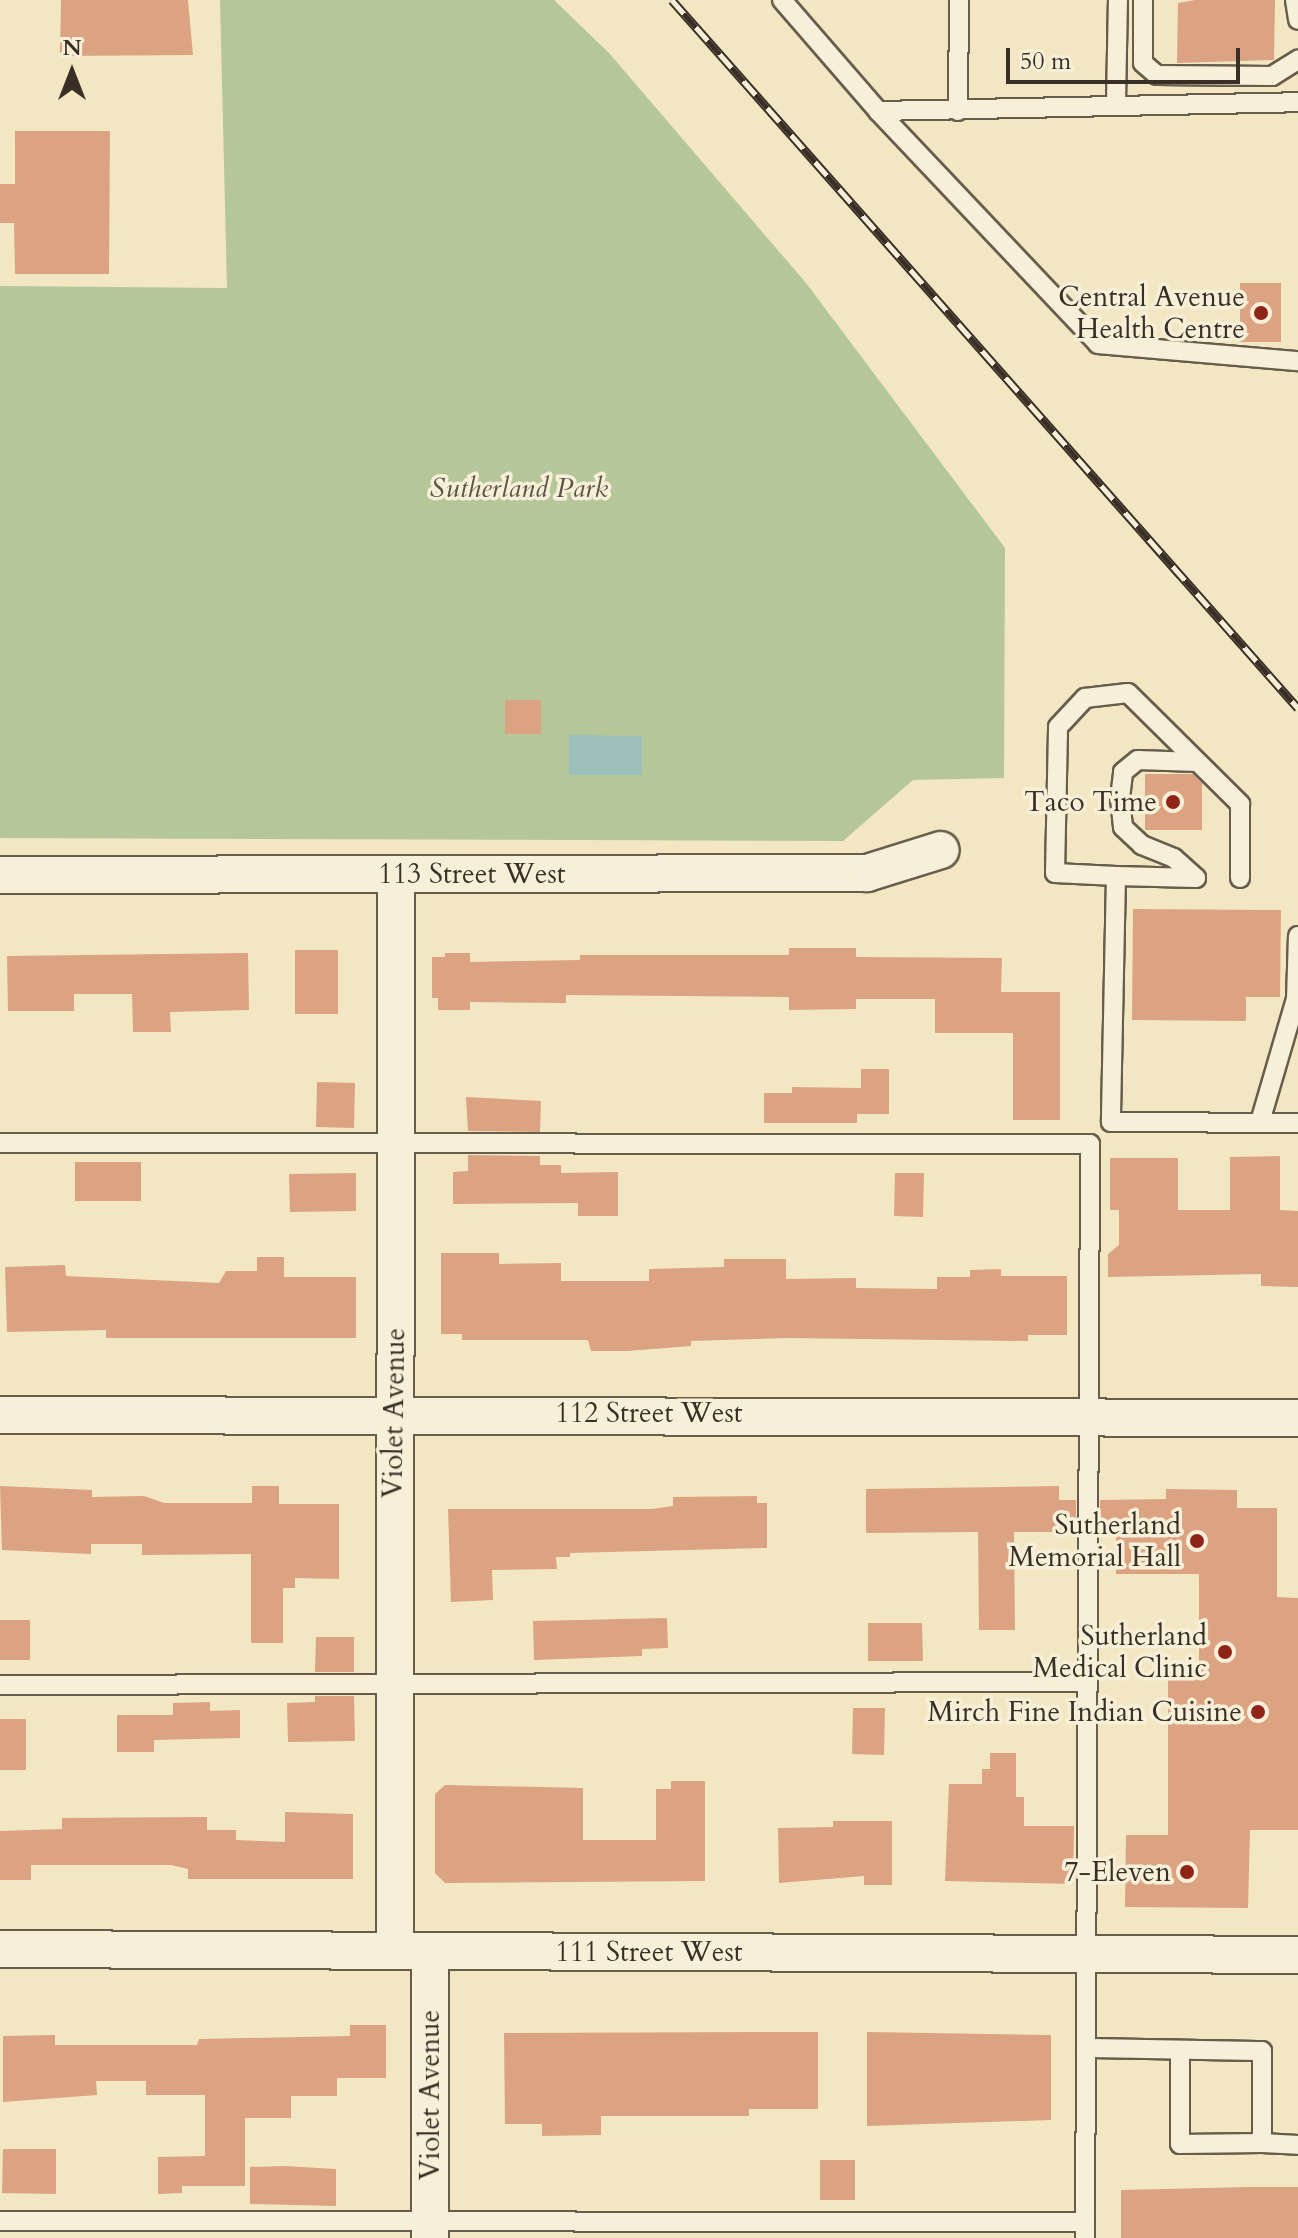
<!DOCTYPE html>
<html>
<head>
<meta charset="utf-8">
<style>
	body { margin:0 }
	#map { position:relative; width:1298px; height:2238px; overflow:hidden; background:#f2e7c2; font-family:Cardo,serif }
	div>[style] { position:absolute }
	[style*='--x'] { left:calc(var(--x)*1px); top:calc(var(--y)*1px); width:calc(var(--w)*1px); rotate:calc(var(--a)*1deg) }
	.green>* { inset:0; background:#b5c798 }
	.water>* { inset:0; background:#9cbfb9 }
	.building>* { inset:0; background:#dba382 }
	.roads { filter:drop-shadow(2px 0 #675d4d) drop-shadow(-2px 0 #675d4d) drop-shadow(0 2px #675d4d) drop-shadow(0 -2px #675d4d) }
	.lane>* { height:18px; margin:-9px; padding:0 9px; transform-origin:9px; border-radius:9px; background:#f7efd7 }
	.street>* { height:36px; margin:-18px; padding:0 18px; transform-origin:18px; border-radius:18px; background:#f7efd7 }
	.rail>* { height:9px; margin-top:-4.5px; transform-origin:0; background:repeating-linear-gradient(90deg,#f7efd7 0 18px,#392f26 0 36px); box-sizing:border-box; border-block:2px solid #392f26 }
	.dots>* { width:22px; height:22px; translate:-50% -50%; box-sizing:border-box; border:4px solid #f7efd7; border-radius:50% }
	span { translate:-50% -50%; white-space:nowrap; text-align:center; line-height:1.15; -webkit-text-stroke:7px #f7efd7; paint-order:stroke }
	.poi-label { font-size:28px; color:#392f26 }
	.right { translate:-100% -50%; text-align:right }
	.park-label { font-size:28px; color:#585542; font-style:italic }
	.street-label { font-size:28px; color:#392f26 }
	.north { position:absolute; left:32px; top:32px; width:80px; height:80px; -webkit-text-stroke:6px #f7efd7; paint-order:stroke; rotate:0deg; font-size:22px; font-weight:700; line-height:32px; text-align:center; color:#392f26 }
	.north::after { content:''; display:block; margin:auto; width:28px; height:36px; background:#392f26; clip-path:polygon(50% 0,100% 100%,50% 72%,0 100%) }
	.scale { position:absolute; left:1006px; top:48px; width:234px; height:36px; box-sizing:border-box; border:4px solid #392f26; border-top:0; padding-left:10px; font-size:24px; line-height:28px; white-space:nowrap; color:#392f26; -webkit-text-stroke:6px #f7efd7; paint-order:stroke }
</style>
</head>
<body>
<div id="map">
	<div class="green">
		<i style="clip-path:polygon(220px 0,554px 0,609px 53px,806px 283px,1005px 548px,1004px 778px,913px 780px,843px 841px,0 838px,0 286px,227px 288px)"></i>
	</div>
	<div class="water">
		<i style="clip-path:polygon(569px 735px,642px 736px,642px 775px,569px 775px)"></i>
	</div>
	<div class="building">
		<i style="clip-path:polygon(61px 0,188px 0,193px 55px,60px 56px)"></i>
		<i style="clip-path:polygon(1195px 0,1275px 0,1274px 60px,1177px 63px,1178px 3px)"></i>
		<i style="clip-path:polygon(15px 131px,110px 131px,109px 274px,15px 274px,14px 223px,0 223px,0 184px,15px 184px)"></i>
		<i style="clip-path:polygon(1240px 283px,1281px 283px,1281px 342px,1240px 342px)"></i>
		<i style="clip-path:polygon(505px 700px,541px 700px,541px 734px,505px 734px)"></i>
		<i style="clip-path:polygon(1145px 774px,1193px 774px,1202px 783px,1202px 830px,1145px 830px)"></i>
		<i style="clip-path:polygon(1133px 909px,1281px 910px,1280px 997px,1246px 997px,1246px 1021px,1132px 1020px)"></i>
		<i style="clip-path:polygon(789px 948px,856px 948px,856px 957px,1002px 958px,1001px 992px,1060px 992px,1060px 1120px,1013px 1120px,1013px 1033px,935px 1033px,935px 999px,856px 999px,856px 1009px,789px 1010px,789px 997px,566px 995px,566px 1003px,470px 1002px,470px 1010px,438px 1010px,438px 998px,432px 998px,432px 957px,445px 957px,445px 953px,470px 953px,470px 962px,580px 960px,580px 955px,789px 955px)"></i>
		<i style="clip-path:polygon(295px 950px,338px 950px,338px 1014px,295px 1014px)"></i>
		<i style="clip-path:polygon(248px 953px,249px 1010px,170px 1012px,171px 1032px,133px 1032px,132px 994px,74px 994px,74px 1011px,8px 1011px,7px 956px)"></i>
		<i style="clip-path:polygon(861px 1069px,889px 1069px,889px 1114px,857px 1114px,857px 1123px,764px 1123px,764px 1093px,792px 1093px,792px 1087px,861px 1088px)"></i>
		<i style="clip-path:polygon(317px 1082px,355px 1083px,354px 1128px,316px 1127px)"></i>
		<i style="clip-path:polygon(466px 1097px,541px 1101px,540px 1132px,468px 1131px)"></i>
		<i style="clip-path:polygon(468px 1155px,540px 1156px,540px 1165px,561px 1165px,561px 1173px,618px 1172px,618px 1216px,578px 1216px,578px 1203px,453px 1204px,453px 1172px,468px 1171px)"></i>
		<i style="clip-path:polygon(1280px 1156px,1280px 1210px,1298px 1211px,1298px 1287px,1261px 1286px,1261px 1274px,1108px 1277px,1108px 1254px,1119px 1245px,1119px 1210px,1110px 1210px,1110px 1158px,1178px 1158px,1178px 1210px,1230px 1210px,1230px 1157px)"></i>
		<i style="clip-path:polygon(75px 1162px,141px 1162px,141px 1201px,75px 1201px)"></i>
		<i style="clip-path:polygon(356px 1173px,356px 1211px,290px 1212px,289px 1174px)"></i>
		<i style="clip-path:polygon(895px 1173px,924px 1173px,923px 1217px,894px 1216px)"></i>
		<i style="clip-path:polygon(441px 1253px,499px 1253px,499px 1264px,561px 1263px,561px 1281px,649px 1281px,649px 1269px,724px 1267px,724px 1259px,786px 1259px,786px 1279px,856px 1278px,856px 1288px,937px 1289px,937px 1277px,970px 1277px,970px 1270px,1001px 1269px,1001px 1276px,1067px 1276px,1067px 1335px,1028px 1335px,1028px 1341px,786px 1338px,691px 1341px,691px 1346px,627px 1351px,591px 1351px,588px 1340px,462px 1340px,462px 1334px,441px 1334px)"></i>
		<i style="clip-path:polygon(257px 1257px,284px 1257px,284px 1277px,356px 1277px,356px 1338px,106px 1338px,106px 1330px,7px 1332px,5px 1267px,65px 1265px,66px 1276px,219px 1283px,226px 1271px,257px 1271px)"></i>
		<i style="clip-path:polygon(0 1486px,92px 1490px,92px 1497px,144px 1496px,164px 1503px,252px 1503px,252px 1486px,279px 1486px,279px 1504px,339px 1504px,339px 1579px,295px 1578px,295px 1588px,283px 1588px,283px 1643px,251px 1643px,251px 1554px,142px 1555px,142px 1544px,91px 1544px,91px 1554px,2px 1550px)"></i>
		<i style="clip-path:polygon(1059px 1486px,1059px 1500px,1076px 1500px,1076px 1532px,1014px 1532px,1015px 1630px,979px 1630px,978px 1532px,866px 1533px,866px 1489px)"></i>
		<i style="clip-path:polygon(1166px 1489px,1237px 1490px,1237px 1508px,1277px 1508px,1277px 1597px,1298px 1598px,1298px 1830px,1250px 1830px,1248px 1908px,1125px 1907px,1126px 1835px,1168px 1835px,1168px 1674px,1199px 1674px,1199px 1574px,1116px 1574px,1116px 1533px,1100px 1533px,1100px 1500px,1166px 1499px)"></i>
		<i style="clip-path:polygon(757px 1496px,757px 1503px,767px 1503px,767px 1548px,570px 1553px,570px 1557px,556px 1557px,557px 1569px,492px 1570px,493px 1600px,451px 1602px,448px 1509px,651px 1509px,673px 1506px,673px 1497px)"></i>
		<i style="clip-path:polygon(667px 1618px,668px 1648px,642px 1649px,642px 1656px,534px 1660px,533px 1621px)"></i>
		<i style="clip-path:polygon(0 1620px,30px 1620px,30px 1660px,0 1660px)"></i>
		<i style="clip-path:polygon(868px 1623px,922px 1623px,923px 1661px,868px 1661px)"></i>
		<i style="clip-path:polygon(316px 1637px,354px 1637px,354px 1672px,315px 1672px)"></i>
		<i style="clip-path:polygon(315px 1696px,354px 1696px,355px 1741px,288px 1742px,287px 1703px,315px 1702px)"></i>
		<i style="clip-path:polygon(210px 1702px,210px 1711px,240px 1710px,240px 1738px,154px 1740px,154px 1752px,117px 1752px,117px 1715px,173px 1715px,173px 1703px)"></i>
		<i style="clip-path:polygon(853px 1708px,885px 1708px,884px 1755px,852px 1754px)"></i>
		<i style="clip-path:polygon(0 1719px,26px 1719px,26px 1770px,0 1770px)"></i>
		<i style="clip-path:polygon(990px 1753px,1016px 1753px,1016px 1797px,1024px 1797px,1024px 1826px,1074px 1826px,1073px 1884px,945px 1881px,949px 1784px,982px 1784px,982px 1769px,990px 1769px)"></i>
		<i style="clip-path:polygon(671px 1781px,705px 1781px,705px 1881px,445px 1883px,435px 1873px,435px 1794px,445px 1785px,583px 1788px,583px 1840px,656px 1840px,656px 1789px,671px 1789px)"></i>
		<i style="clip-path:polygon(285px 1812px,353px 1814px,353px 1879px,188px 1879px,188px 1869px,171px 1865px,31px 1865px,31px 1880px,0 1880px,0 1831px,62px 1829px,62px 1818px,207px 1817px,207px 1830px,236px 1830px,236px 1840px,285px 1842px)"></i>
		<i style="clip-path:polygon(833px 1821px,892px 1821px,892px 1885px,864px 1885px,864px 1876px,779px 1883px,778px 1828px,833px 1827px)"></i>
		<i style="clip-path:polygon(350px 2025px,386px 2025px,386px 2078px,337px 2078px,337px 2096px,291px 2096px,291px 2118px,245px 2118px,245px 2186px,182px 2186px,182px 2193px,158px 2194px,158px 2157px,205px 2156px,205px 2095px,146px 2095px,146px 2081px,96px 2081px,97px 2095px,3px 2102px,3px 2036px,55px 2035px,55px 2045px,197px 2045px,199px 2039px,350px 2036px)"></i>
		<i style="clip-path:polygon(780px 2032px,818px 2032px,818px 2109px,749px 2109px,749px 2116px,601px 2116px,601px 2135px,542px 2136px,542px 2124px,505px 2124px,504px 2033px)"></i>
		<i style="clip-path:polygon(867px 2032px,1051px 2035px,1051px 2120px,867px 2126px)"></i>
		<i style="clip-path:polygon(3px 2149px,56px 2149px,56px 2194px,2px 2193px)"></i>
		<i style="clip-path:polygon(820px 2160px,855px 2160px,855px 2200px,820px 2200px)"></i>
		<i style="clip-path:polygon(285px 2166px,336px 2169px,336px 2206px,250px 2204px,250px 2167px)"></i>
		<i style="clip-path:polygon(1249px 2187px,1298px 2187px,1298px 2238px,1121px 2238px,1121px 2190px)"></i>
	</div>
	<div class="roads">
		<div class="lane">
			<i style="--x:782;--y:0;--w:147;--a:49.1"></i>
			<i style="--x:878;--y:111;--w:320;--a:46.6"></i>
			<i style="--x:1098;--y:344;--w:201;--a:4.9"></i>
			<i style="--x:1143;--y:0;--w:63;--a:90"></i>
			<i style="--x:1143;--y:63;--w:18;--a:41"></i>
			<i style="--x:1157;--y:75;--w:115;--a:0.5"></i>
			<i style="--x:1272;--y:76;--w:31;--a:-32"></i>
			<i style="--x:1295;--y:0;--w:20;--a:81"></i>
			<i style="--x:1116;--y:102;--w:102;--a:-88.9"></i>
			<i style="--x:878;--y:111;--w:420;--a:-1.2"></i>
			<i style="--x:958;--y:111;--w:111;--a:-89.5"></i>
			<i style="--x:1116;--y:876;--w:61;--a:-177.2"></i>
			<i style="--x:1055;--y:873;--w:146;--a:-88.8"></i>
			<i style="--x:1058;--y:727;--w:40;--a:-47"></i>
			<i style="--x:1085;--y:698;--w:43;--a:-6.6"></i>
			<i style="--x:1128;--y:693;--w:158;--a:44.7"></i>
			<i style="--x:1240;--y:804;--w:74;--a:90"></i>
			<i style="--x:1196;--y:878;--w:80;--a:-178.6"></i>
			<i style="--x:1116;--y:876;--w:246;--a:91.2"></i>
			<i style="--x:1111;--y:1122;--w:187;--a:0.3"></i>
			<i style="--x:1196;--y:878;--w:30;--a:-138"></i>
			<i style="--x:1174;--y:858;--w:35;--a:-158"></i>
			<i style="--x:1142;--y:845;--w:26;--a:-137"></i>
			<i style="--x:1123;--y:827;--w:29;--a:-96"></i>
			<i style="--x:1120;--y:798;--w:26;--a:-83"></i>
			<i style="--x:1123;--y:772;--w:19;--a:-39"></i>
			<i style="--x:1138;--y:760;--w:59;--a:1.9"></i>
			<i style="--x:1260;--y:1122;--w:128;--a:-73.7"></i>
			<i style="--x:1296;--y:999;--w:63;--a:-88.2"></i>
			<i style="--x:0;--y:1143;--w:1090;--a:0.05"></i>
			<i style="--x:1090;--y:1144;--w:1094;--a:90.26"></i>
			<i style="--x:0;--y:1685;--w:1088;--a:-0.16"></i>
			<i style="--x:1086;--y:2048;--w:176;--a:1"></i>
			<i style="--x:1262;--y:2051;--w:92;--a:90"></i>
			<i style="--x:1262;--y:2143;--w:36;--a:3"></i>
			<i style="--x:1180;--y:2050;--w:94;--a:90"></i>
			<i style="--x:1180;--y:2144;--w:82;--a:-0.7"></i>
			<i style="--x:0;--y:2221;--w:1085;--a:0.05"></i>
		</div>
		<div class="street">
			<i style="--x:0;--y:875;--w:867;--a:-0.13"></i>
			<i style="--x:867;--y:873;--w:77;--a:-17.3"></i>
			<i style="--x:0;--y:1415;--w:1298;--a:0.13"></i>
			<i style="--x:0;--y:1949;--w:1298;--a:0.26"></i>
			<i style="--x:395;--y:1951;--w:1077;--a:-89.95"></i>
			<i style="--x:430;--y:2238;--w:286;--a:-90"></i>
		</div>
	</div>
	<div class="rail">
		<i style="--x:672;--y:0;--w:945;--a:48.52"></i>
	</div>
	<div class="dots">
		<i style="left:1261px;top:313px;background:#8f2418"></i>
		<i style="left:1173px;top:802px;background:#8f2418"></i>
		<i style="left:1197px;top:1541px;background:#8f2418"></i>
		<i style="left:1225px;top:1652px;background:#8f2418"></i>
		<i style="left:1258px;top:1712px;background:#8f2418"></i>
		<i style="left:1187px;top:1872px;background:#8f2418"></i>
	</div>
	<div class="poi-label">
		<span class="right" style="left:1245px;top:313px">Central Avenue<br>Health Centre</span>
		<span class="right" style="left:1157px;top:802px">Taco Time</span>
		<span class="right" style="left:1181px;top:1541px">Sutherland<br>Memorial Hall</span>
		<span class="right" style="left:1207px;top:1652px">Sutherland<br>Medical Clinic</span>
		<span class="right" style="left:1242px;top:1712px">Mirch Fine Indian Cuisine</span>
		<span class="right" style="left:1171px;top:1872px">7-Eleven</span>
	</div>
	<div class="park-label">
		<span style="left:519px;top:488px">Sutherland Park</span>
	</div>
	<div class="street-label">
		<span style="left:472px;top:874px">113 Street West</span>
		<span style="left:394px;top:1413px;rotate:-89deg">Violet Avenue</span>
		<span style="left:649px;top:1413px">112 Street West</span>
		<span style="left:649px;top:1952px">111 Street West</span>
		<span style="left:430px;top:2095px;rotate:-90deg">Violet Avenue</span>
	</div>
	<div class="north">N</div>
	<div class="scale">50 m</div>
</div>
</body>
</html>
